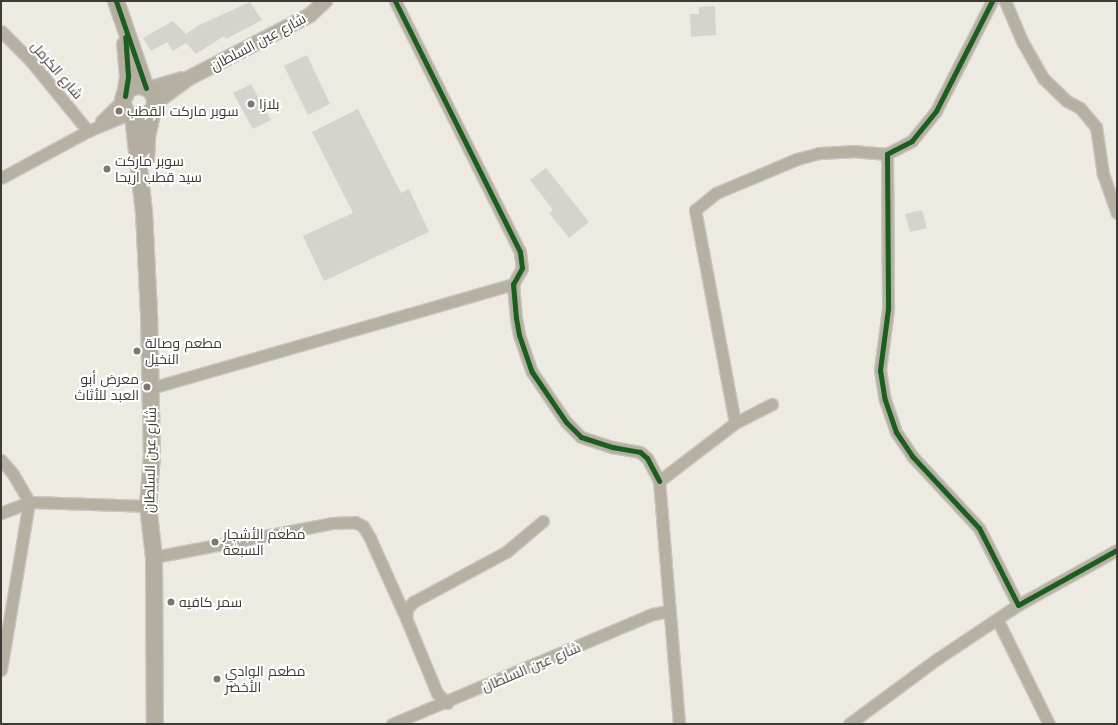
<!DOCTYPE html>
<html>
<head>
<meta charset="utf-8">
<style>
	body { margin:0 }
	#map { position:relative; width:1118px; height:725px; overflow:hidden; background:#edeae2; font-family:Jost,Cairo,sans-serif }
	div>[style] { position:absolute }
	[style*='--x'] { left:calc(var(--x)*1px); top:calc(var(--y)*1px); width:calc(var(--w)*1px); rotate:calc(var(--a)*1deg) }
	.building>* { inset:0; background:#d5d3cd }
	.roads { filter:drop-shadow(1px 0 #c9c6c0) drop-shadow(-1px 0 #c9c6c0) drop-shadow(0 1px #c9c6c0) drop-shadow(0 -1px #c9c6c0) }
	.minor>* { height:11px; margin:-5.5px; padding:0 5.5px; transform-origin:5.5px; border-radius:5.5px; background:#b6b0a3 }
	.tertiary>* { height:14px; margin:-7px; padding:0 7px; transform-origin:7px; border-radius:7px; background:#b6b0a3 }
	.secondary>* { height:16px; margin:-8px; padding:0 8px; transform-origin:8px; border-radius:8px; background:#b4aea0 }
	.secondary>.ring { margin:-8px; padding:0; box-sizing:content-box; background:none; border:16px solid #b4aea0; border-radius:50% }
	.cycleway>* { height:5px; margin:-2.5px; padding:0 2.5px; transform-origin:2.5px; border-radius:2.5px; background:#1b5e20 }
	.dots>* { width:11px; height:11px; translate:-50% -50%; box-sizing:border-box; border:2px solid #fff; border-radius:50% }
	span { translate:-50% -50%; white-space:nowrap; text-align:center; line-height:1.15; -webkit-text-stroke:4px #fff; paint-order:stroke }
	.street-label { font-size:14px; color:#3e3b36 }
	.poi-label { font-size:14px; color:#3e3b36 }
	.left { translate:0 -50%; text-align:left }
	.right { translate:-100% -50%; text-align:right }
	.frame { position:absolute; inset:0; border:2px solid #3e3b36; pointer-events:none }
</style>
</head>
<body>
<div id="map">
	<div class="building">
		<i style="clip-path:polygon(250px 2px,262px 20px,226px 39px,224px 36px,196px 54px,186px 43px,173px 51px,167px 42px,151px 51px,143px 38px,173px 21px,186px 34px,199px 25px)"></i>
		<i style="clip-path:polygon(715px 6px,716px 35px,691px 37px,690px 14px,699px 14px,699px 7px)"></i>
		<i style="clip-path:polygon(307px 55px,330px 104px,308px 115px,284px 66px)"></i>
		<i style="clip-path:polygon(251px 84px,271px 120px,253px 129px,233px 93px)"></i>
		<i style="clip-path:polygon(358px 109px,401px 193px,409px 189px,429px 232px,324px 281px,303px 236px,353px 213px,312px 132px)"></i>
		<i style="clip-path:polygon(546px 168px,589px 222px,569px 238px,549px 213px,553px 210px,530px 180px)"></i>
		<i style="clip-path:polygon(922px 210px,927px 228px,910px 232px,905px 214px)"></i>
	</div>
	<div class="roads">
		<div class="minor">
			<i style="--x:395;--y:1;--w:280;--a:63.5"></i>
			<i style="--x:520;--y:252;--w:16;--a:83"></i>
			<i style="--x:522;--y:268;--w:18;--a:119"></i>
			<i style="--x:513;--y:284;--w:34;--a:85"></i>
			<i style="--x:516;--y:318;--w:17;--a:80"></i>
			<i style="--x:519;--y:335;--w:39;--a:71"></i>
			<i style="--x:532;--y:372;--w:60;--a:55.8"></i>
			<i style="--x:566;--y:422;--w:21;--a:45"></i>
			<i style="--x:581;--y:437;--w:33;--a:18"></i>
			<i style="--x:612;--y:447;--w:28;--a:10"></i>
			<i style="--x:640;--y:452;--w:9;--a:41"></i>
			<i style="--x:647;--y:458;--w:26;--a:62"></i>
			<i style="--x:992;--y:1;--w:123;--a:117"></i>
			<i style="--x:936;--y:111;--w:38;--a:129"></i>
			<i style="--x:912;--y:141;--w:28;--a:153"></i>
			<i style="--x:887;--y:154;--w:155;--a:89.6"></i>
			<i style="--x:888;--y:309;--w:62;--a:97.5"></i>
			<i style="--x:880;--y:370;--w:30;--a:81"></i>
			<i style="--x:885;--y:400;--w:34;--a:71"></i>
			<i style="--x:896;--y:432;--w:29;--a:56"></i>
			<i style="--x:912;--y:456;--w:98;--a:47.1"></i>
			<i style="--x:979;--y:528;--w:86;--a:63.1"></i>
			<i style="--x:1018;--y:605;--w:113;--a:-29.1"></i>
			<i style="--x:1005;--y:1;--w:43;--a:67"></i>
			<i style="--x:1022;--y:41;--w:43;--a:60.4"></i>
			<i style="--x:1043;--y:78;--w:33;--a:44"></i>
			<i style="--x:1067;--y:101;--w:15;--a:28"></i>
			<i style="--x:1080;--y:108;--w:25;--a:50"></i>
			<i style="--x:1096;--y:127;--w:48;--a:81.5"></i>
			<i style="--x:1103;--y:174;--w:41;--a:70.3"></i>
			<i style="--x:1;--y:31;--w:41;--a:45"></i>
			<i style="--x:30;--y:60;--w:92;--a:50.8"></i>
			<i style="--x:101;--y:121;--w:32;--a:-44"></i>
			<i style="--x:1;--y:178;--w:99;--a:-28.4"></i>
			<i style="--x:88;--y:131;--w:44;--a:-22.5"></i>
			<i style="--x:151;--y:388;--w:377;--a:-16"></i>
			<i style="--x:772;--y:404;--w:42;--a:152.8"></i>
			<i style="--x:735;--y:423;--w:217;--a:-100.6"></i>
			<i style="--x:695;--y:210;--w:27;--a:-39"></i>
			<i style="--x:716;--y:193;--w:88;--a:-22.8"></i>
			<i style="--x:797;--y:159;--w:23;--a:-15"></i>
			<i style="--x:819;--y:153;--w:34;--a:-3"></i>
			<i style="--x:853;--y:151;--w:34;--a:5"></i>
			<i style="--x:1;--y:460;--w:18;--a:49"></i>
			<i style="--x:13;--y:474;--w:32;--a:60"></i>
			<i style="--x:29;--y:502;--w:170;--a:99.5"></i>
			<i style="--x:1;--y:513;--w:30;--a:-21"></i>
			<i style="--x:29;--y:502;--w:119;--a:1.9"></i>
			<i style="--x:154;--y:557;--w:181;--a:-10.8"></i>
			<i style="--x:332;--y:523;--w:23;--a:-2"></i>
			<i style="--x:355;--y:522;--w:9;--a:27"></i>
			<i style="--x:363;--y:526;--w:14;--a:60"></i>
			<i style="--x:370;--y:538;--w:88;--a:65.8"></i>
			<i style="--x:997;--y:619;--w:117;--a:63.7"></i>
			<i style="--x:447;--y:703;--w:14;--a:-135"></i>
			<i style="--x:437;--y:693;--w:81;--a:-112.5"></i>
			<i style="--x:406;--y:618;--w:9;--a:-84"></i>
			<i style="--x:407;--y:609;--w:9;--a:-49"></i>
			<i style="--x:413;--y:602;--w:106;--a:-28.3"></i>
			<i style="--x:506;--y:552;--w:48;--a:-40"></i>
			<i style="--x:392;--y:724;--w:283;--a:-22.9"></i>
			<i style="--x:653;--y:614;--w:16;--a:-11"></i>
			<i style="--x:679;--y:724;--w:244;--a:-94.7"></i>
			<i style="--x:659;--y:481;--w:96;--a:-37.3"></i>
			<i style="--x:849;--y:724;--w:109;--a:-36.5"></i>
			<i style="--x:937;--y:659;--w:97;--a:-33.7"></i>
		</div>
		<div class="tertiary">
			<i style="--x:148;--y:89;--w:35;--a:-16"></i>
			<i style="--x:155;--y:103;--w:42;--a:-36.3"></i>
			<i style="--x:189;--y:78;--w:136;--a:-27.5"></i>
			<i style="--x:310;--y:15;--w:21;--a:-43"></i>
		</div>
		<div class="secondary">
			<i style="--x:116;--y:1;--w:92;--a:71"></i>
			<i class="ring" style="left:123px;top:86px;width:16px;height:16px"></i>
			<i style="--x:125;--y:96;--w:20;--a:-81"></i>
			<i style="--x:128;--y:76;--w:32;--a:-95"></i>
			<i style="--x:133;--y:116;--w:97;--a:83.5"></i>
			<i style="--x:144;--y:212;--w:102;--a:87.2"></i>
			<i style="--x:149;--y:314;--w:141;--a:88.8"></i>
			<i style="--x:152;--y:455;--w:51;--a:94.5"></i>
			<i style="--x:148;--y:506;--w:51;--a:83.3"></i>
			<i style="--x:154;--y:557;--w:167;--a:89.7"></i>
			<i style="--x:146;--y:159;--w:22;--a:-87"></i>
			<i style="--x:147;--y:137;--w:29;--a:-78"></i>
		</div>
	</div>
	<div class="cycleway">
		<i style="--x:116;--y:1;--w:92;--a:71"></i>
		<i style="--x:395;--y:1;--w:280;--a:63.5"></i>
		<i style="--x:520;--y:252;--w:16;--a:83"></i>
		<i style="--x:522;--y:268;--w:18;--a:119"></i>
		<i style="--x:513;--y:284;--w:34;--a:85"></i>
		<i style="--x:516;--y:318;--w:17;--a:80"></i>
		<i style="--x:519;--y:335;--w:39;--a:71"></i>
		<i style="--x:532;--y:372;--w:60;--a:55.8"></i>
		<i style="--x:566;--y:422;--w:21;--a:45"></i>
		<i style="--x:581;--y:437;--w:33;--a:18"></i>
		<i style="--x:612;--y:447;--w:28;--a:10"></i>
		<i style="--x:640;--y:452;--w:9;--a:41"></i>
		<i style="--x:647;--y:458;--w:26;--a:62"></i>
		<i style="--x:992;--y:1;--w:123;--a:117"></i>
		<i style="--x:936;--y:111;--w:38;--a:129"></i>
		<i style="--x:912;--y:141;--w:28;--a:153"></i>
		<i style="--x:887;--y:154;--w:155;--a:89.6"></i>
		<i style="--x:888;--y:309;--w:62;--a:97.5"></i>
		<i style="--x:880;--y:370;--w:30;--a:81"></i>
		<i style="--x:885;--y:400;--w:34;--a:71"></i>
		<i style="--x:896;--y:432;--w:29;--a:56"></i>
		<i style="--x:912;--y:456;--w:98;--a:47.1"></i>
		<i style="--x:979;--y:528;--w:86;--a:63.1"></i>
		<i style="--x:1018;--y:605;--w:113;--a:-29.1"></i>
		<i style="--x:125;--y:96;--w:20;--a:-81"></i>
		<i style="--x:128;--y:76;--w:39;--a:-94"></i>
	</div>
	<div class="dots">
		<i style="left:251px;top:104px;background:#7b7872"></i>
		<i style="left:119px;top:111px;background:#7b7872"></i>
		<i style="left:107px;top:169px;background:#7b7872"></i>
		<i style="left:137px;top:351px;background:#7b7872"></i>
		<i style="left:147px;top:387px;background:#7b7872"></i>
		<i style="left:215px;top:542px;background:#7b7872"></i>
		<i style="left:171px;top:602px;background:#7b7872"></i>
		<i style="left:217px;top:679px;background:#7b7872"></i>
	</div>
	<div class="street-label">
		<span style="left:258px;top:42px;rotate:-28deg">شارع عين السلطان</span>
		<span style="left:57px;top:70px;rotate:49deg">شارع الكرمل</span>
		<span style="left:150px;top:460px;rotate:-89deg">شارع عين السلطان</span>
		<span style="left:531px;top:667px;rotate:-23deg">شارع عين السلطان</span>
	</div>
	<div class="poi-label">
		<span class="left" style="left:259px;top:104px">بلازا</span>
		<span class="left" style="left:127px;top:111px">سوبر ماركت القطب</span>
		<span class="left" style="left:115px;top:169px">سوبر ماركت<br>سيد قطب اريحا</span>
		<span class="left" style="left:145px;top:351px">مطعم وصالة<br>النخيل</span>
		<span class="right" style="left:139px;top:387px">معرض أبو<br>العبد للأثاث</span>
		<span class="left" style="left:223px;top:542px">مطعم الأشجار<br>السبعة</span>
		<span class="left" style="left:179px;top:602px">سمر كافيه</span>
		<span class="left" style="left:225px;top:679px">مطعم الوادي<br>الأخضر</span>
	</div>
	<div class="frame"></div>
</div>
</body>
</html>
